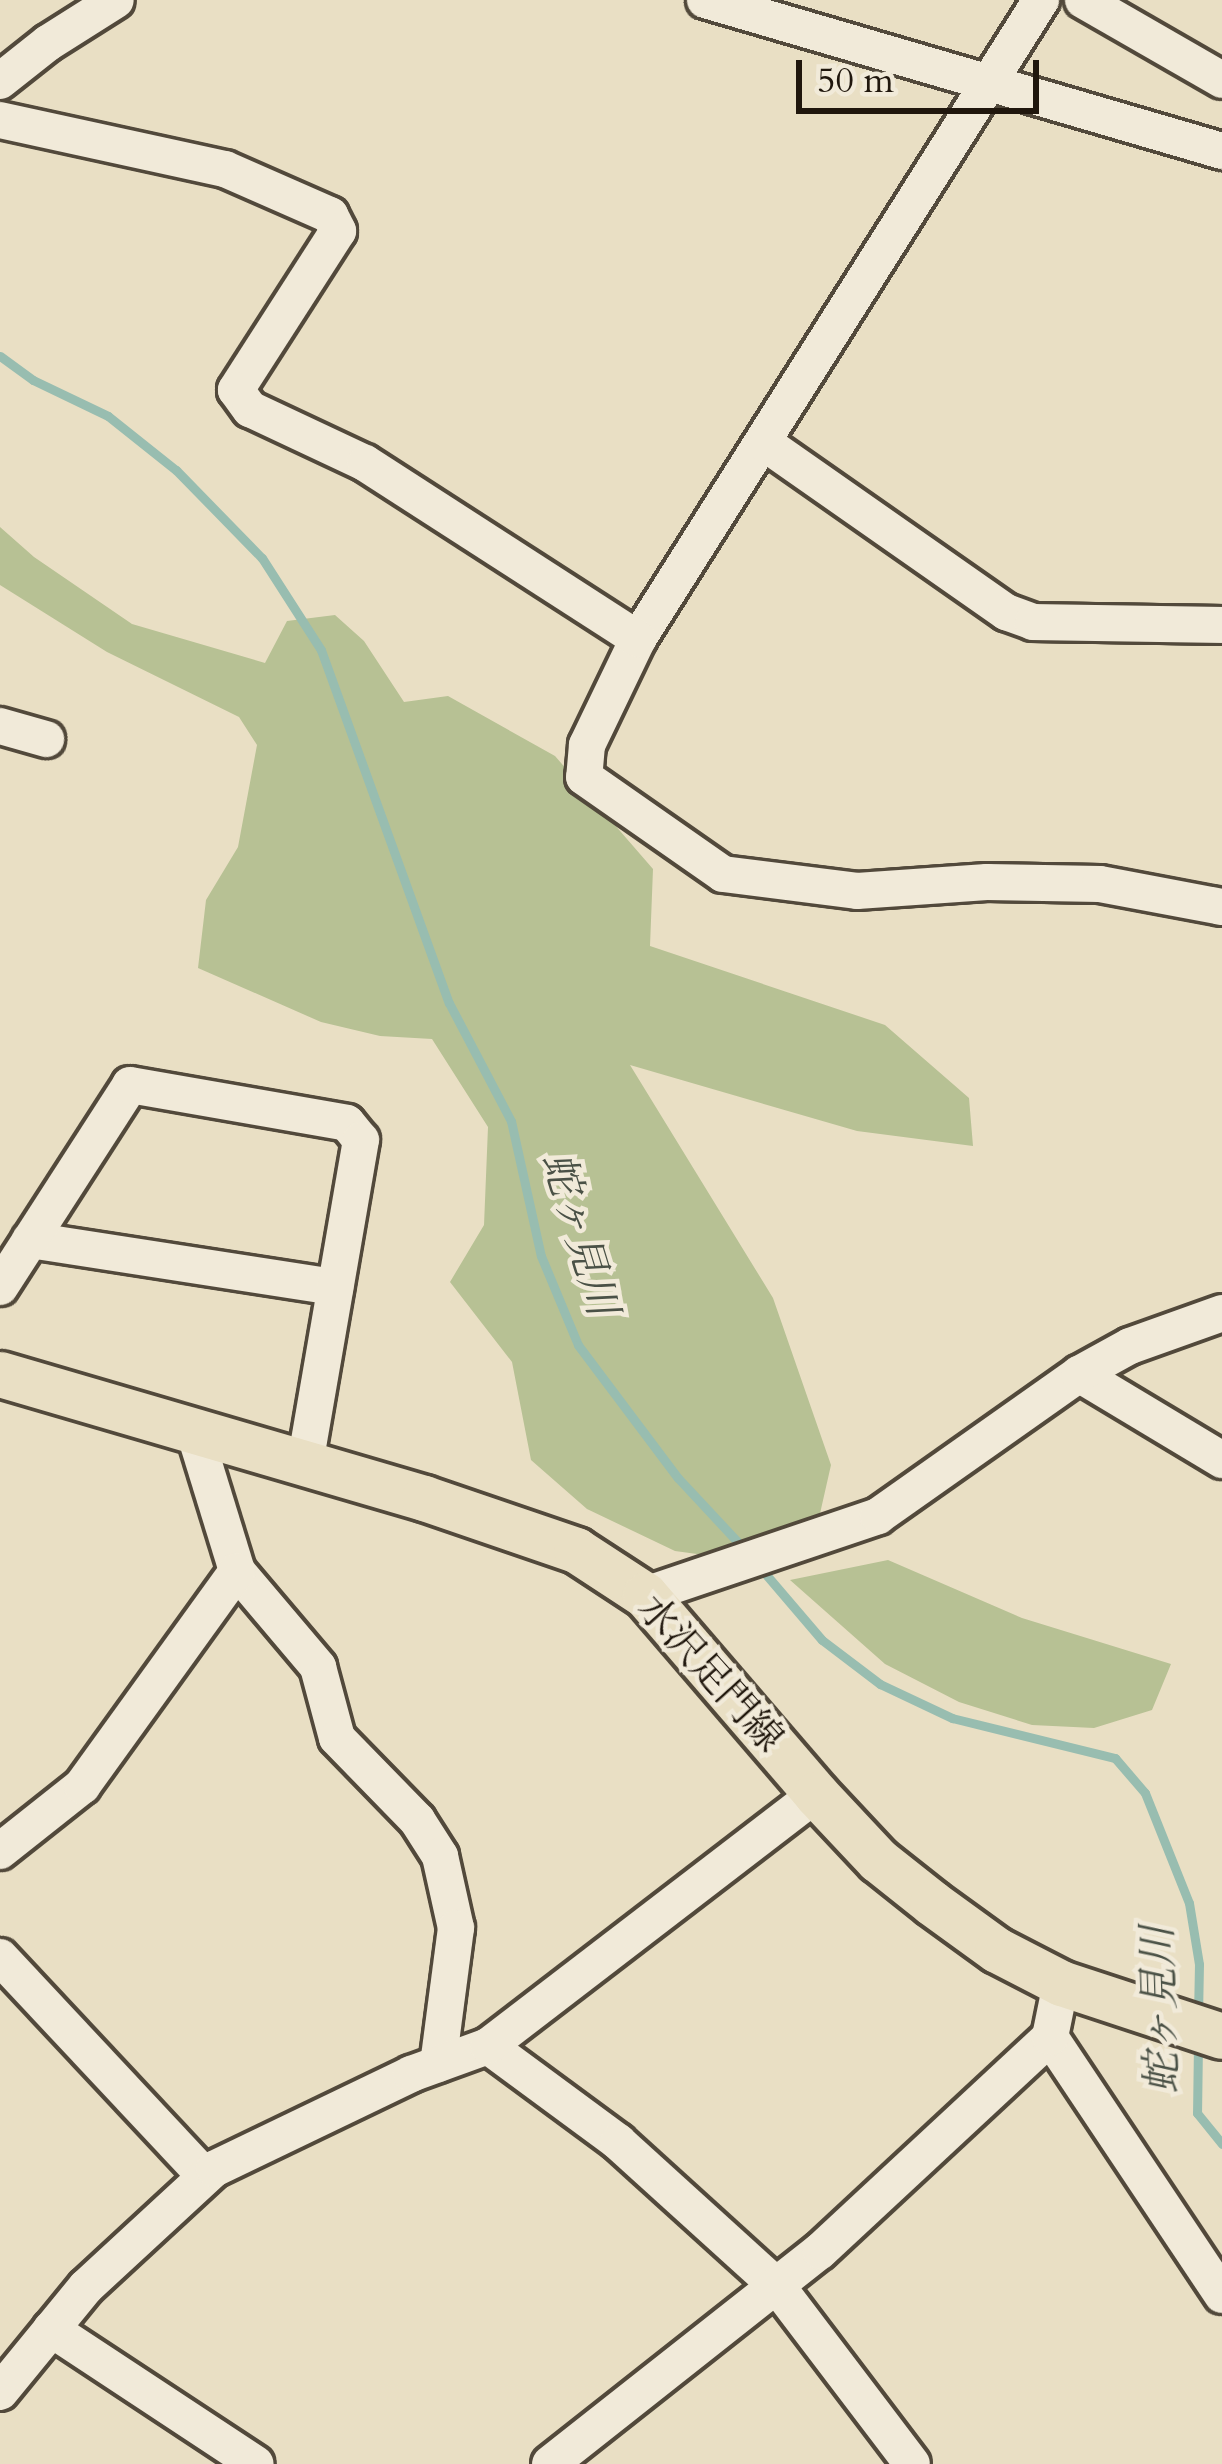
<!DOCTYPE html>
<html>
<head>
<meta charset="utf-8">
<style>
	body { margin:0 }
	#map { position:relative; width:1222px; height:2464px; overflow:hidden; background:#e9dfc4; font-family:Cardo,"Noto Serif JP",serif }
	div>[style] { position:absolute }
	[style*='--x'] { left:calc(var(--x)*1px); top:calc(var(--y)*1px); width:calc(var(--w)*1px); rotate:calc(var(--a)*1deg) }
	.green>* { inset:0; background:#b7c194 }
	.stream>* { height:9px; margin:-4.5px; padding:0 4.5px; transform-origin:4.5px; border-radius:4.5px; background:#98bdb0 }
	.roads { filter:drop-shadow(3px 0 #52493b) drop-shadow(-3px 0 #52493b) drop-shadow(0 3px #52493b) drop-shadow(0 -3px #52493b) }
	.minor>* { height:36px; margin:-18px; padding:0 18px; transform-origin:18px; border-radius:18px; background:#f1ead9 }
	.major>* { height:45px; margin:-22.5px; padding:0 22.5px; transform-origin:22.5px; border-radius:22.5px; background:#e9dfc4 }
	span { translate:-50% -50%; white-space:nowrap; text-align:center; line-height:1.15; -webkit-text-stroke:9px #f1ead9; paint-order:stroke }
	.street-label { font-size:39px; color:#20170d }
	.water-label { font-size:42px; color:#4a5146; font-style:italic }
	.scale { position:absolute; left:796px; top:60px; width:243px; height:54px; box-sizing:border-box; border:6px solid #20170d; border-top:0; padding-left:15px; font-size:36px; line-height:42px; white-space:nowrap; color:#20170d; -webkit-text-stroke:9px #f1ead9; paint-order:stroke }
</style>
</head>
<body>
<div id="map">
	<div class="green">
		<i style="clip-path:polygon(0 527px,34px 557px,132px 624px,265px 663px,287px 621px,335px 615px,364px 641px,404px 702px,448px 696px,555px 756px,653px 869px,650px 946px,885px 1025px,969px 1098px,973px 1146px,857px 1131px,630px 1065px,773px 1298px,831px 1465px,819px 1518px,719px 1557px,675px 1551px,587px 1509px,531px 1460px,512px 1362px,450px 1282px,484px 1225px,488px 1127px,432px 1039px,380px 1036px,321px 1022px,198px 968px,206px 900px,238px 847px,257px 745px,239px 717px,107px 652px,0 585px)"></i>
		<i style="clip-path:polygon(888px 1560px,1022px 1618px,1171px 1664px,1152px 1710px,1094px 1728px,1032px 1725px,959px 1702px,885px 1664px,790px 1580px)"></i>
	</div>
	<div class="stream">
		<i style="--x:0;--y:356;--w:41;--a:36"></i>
		<i style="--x:33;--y:380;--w:83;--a:25.6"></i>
		<i style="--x:108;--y:416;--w:87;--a:38.5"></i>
		<i style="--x:176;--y:470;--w:123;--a:45.7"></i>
		<i style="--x:262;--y:558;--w:109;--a:57.3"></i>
		<i style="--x:321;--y:650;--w:375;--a:70.1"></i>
		<i style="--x:449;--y:1003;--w:133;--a:62.3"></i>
		<i style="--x:511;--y:1121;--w:138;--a:77.5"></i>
		<i style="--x:541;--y:1256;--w:96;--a:67.4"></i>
		<i style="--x:578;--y:1345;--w:166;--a:53.1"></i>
		<i style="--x:678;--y:1478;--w:100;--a:47"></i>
		<i style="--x:757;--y:1564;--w:100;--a:49.5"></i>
		<i style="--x:822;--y:1640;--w:73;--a:37.2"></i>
		<i style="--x:880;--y:1684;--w:80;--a:25.3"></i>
		<i style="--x:952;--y:1718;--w:168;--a:13.8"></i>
		<i style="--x:1115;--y:1758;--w:46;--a:49.4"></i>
		<i style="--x:1145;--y:1793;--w:118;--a:68.2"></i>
		<i style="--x:1189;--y:1903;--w:62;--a:80.7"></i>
		<i style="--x:1199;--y:1964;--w:51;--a:91.1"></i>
		<i style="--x:1198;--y:2044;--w:69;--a:90.8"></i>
		<i style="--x:1197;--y:2113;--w:40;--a:51"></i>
	</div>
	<div class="roads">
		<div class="minor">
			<i style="--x:705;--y:0;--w:539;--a:16.28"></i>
			<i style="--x:1041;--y:0;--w:755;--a:122.24"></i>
			<i style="--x:638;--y:639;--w:118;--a:115.7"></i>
			<i style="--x:587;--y:745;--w:32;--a:95"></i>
			<i style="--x:584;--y:777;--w:169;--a:34.9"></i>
			<i style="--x:723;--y:874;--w:135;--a:7.2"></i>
			<i style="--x:857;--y:891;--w:130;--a:-4"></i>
			<i style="--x:987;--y:882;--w:113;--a:1"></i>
			<i style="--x:1100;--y:884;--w:124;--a:10.7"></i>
			<i style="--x:1083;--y:0;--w:160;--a:29.9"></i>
			<i style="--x:0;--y:81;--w:61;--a:-38.4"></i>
			<i style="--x:48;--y:43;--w:80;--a:-32.3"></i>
			<i style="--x:0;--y:120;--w:230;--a:12.3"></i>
			<i style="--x:225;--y:169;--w:115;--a:23.7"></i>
			<i style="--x:330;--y:215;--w:18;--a:63"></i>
			<i style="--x:338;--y:231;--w:189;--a:122.7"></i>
			<i style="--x:236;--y:390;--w:24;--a:54"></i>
			<i style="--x:250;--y:409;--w:127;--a:25.2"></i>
			<i style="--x:365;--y:463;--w:325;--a:32.8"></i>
			<i style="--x:763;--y:442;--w:297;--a:35"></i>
			<i style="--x:1006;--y:612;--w:29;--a:20"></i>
			<i style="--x:1033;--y:622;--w:189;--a:0.9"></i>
			<i style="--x:0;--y:726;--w:48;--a:15.8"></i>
			<i style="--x:30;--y:1240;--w:309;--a:8.8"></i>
			<i style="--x:0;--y:1287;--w:240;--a:-57.2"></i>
			<i style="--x:130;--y:1085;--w:220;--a:9.9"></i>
			<i style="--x:347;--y:1123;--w:22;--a:51"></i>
			<i style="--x:361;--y:1140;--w:329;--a:99.8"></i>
			<i style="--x:1079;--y:1374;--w:167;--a:31"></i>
			<i style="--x:194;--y:1431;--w:146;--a:72.9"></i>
			<i style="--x:237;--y:1571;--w:126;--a:49.8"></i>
			<i style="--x:318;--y:1667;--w:73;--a:75"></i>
			<i style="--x:337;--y:1738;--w:115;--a:45.7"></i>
			<i style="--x:417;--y:1820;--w:43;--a:57.4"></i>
			<i style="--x:440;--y:1856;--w:74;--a:77.5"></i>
			<i style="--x:456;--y:1928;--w:137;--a:97.5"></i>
			<i style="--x:645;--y:1595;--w:246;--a:-18.7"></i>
			<i style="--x:878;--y:1516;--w:246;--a:-35.2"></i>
			<i style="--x:1079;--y:1374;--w:58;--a:-28.8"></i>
			<i style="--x:1130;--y:1346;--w:98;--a:-19.7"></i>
			<i style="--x:0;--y:1851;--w:105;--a:-38.4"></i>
			<i style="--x:82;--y:1786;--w:265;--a:-54.2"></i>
			<i style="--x:0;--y:1957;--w:300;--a:46.9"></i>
			<i style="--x:1050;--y:2037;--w:310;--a:56.3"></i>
			<i style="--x:488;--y:2046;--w:162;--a:36.4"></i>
			<i style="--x:618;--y:2142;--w:215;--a:42.2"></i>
			<i style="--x:777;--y:2286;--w:223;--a:52.8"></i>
			<i style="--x:51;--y:2329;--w:245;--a:33.4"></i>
			<i style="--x:0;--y:2392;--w:136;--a:-50.7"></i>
			<i style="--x:86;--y:2287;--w:174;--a:-42.7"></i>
			<i style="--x:214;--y:2169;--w:219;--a:-25.7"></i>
			<i style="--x:411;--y:2074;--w:82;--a:-20"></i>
			<i style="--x:488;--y:2046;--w:414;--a:-37.5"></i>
			<i style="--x:550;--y:2464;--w:344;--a:-38.3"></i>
			<i style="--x:820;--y:2251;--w:314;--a:-42.9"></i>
			<i style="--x:1050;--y:2037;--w:55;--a:-78.5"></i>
		</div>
		<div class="major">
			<i style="--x:0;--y:1374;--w:442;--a:16.3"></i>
			<i style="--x:424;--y:1498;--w:161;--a:18.9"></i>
			<i style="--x:576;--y:1550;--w:82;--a:33.1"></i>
			<i style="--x:645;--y:1595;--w:262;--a:49.3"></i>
			<i style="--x:816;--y:1794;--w:91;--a:46.8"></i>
			<i style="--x:878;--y:1860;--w:69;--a:38.5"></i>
			<i style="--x:932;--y:1903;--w:80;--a:35.9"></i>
			<i style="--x:997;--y:1950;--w:72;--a:27.3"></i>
			<i style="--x:1061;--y:1983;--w:169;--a:18.2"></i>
		</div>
	</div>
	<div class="street-label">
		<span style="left:710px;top:1674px;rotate:48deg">水沢足門線</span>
	</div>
	<div class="water-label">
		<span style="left:579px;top:1234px;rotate:73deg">蛇ヶ見川</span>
		<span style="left:1161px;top:2010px;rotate:-92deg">蛇ヶ見川</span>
	</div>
	<div class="scale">50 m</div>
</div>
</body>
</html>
